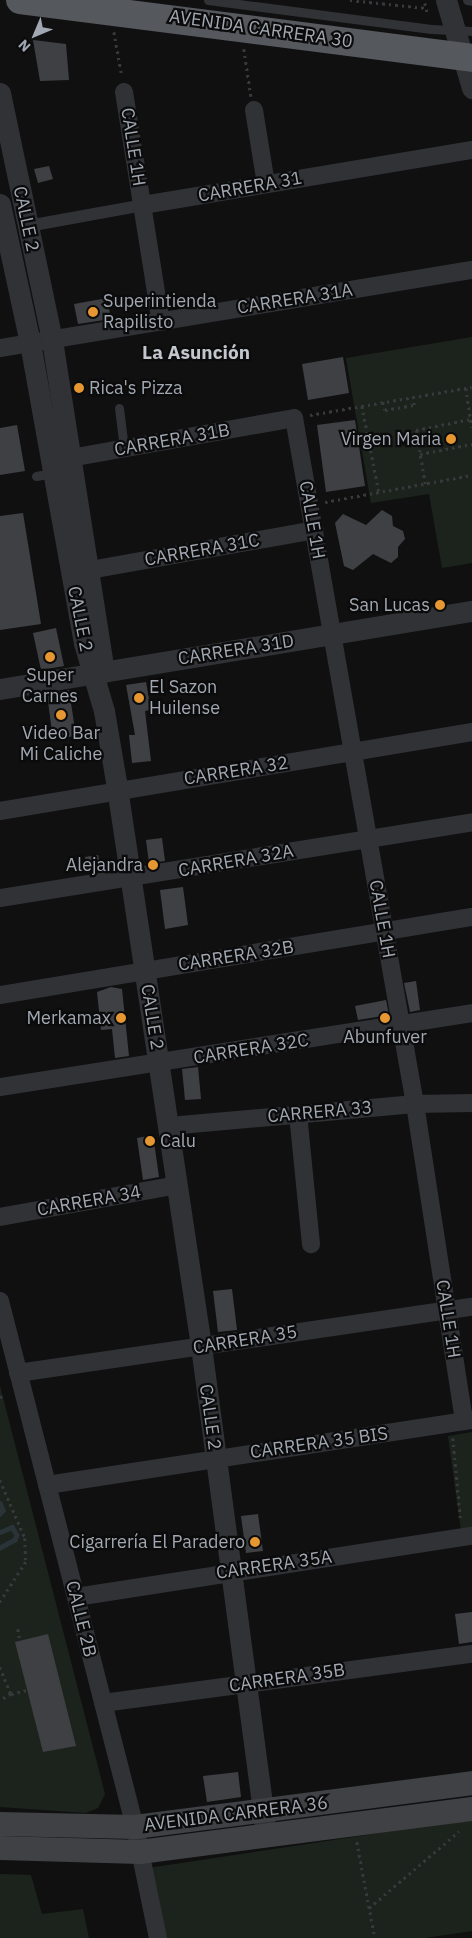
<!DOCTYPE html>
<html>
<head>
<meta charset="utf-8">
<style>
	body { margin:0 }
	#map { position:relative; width:472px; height:1938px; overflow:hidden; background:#101011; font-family:"IBM Plex Sans",sans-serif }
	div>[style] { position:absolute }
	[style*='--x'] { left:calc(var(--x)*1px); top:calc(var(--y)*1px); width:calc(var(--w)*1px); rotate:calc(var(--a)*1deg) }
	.green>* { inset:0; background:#1c231c }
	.stream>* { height:4.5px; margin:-2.25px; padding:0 2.25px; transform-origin:2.25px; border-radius:2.25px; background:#2a3338 }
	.building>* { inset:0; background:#3f4044 }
	.path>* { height:2.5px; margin-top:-1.25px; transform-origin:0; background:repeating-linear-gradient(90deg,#37393d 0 2.5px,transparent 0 6.5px) }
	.service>* { height:9px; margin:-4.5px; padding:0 4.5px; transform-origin:4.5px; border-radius:4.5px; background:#313236 }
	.pedestrian>* { height:12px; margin:-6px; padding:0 6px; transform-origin:6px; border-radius:6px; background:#313236 }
	.minor>* { height:18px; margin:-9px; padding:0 9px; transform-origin:9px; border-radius:9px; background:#313236 }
	.tertiary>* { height:21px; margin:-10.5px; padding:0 10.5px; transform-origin:10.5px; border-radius:10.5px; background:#313236 }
	.secondary>* { height:24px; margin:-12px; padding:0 12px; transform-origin:12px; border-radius:12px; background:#3f4145 }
	.trunk>* { height:28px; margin:-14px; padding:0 14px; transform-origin:14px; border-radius:14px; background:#55585d }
	.dots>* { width:14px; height:14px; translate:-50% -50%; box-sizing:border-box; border:2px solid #0b0b0c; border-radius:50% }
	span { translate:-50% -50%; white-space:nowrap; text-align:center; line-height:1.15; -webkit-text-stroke:4.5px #0b0b0c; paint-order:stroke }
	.street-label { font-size:18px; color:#a1a8b1 }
	.poi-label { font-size:18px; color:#a1a8b1 }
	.left { translate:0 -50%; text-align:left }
	.right { translate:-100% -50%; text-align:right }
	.neighbourhood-label { font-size:19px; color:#c2c6cd; font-weight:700 }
	.north { position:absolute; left:10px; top:10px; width:50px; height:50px; -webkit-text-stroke:4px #0b0b0c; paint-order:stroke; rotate:225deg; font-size:14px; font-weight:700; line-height:20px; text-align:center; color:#a1a8b1 }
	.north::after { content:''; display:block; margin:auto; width:18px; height:22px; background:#a1a8b1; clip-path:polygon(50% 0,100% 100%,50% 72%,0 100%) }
</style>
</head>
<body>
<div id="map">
	<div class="green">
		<i style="clip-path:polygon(472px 337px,472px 563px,442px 568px,429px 494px,371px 503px,346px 358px)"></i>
		<i style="clip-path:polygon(0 1386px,105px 1794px,98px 1808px,86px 1813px,0 1807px)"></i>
		<i style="clip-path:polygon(472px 1432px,472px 1529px,461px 1530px,448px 1436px)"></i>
		<i style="clip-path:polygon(472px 1819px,472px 1931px,425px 1938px,166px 1938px,148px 1868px)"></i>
		<i style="clip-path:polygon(0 1874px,31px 1875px,42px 1914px,83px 1909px,89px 1938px,0 1938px)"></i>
	</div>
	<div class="stream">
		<i style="--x:0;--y:1503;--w:8;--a:67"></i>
		<i style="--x:3;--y:1510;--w:5;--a:127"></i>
		<i style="--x:0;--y:1532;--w:13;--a:-23"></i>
		<i style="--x:12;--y:1527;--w:9;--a:58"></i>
		<i style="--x:17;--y:1535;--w:5;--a:112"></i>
		<i style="--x:15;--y:1540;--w:17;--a:152"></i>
	</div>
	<div class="building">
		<i style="clip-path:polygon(33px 40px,66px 44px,69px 80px,40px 81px)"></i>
		<i style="clip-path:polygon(49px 166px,53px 179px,38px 183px,34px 169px)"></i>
		<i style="clip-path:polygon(107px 298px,111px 319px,78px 324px,74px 304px)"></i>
		<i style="clip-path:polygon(343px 357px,349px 393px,308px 400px,302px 364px)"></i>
		<i style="clip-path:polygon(355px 420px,365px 486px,326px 492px,317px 425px)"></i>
		<i style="clip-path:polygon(17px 425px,25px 471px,0 475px,0 428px)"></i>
		<i style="clip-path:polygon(382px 510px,392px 516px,393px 526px,403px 531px,405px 539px,398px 547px,398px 557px,391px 563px,373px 554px,353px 570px,344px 566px,335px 523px,343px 514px,366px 525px)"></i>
		<i style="clip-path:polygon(23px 513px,41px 624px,0 630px,0 516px)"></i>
		<i style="clip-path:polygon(56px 628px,64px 666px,41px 670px,33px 633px)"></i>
		<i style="clip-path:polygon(146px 682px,151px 710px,145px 711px,151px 761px,132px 763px,129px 735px,135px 735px,126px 685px)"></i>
		<i style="clip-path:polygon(69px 690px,76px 736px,53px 739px,47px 694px)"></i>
		<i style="clip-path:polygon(162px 838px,165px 861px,149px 863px,146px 840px)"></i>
		<i style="clip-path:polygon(98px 855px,102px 871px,89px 873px,85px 857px)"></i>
		<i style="clip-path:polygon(183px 887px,188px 925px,165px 929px,160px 890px)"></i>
		<i style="clip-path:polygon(416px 981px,420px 1010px,410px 1012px,404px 983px)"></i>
		<i style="clip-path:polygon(111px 987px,122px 989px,129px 1056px,115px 1058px,112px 1029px,101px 1030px,97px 992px)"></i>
		<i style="clip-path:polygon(386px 1000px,389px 1015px,358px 1020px,355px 1006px)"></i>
		<i style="clip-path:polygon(198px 1067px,201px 1099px,185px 1100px,182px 1069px)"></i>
		<i style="clip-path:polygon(153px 1135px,159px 1177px,143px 1180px,137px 1138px)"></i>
		<i style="clip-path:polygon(232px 1289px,237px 1330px,218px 1332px,213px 1291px)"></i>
		<i style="clip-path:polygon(258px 1514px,263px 1551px,246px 1553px,241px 1516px)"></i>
		<i style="clip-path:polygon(472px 1612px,472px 1642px,459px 1644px,455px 1614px)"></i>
		<i style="clip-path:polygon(48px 1634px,76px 1746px,43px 1752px,15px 1642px)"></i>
		<i style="clip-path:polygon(238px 1772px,241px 1797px,207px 1802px,203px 1776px)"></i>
	</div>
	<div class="path">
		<i style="--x:350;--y:0;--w:76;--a:6"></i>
		<i style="--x:425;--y:3;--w:13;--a:77"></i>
		<i style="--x:114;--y:32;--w:45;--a:79.7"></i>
		<i style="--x:244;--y:49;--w:48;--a:81.5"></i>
		<i style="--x:466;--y:388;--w:40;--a:81.5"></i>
		<i style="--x:383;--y:402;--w:8;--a:76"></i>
		<i style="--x:385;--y:410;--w:29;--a:-10"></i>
		<i style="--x:414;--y:405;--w:8;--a:-97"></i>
		<i style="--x:362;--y:406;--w:88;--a:78.8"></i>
		<i style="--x:310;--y:415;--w:164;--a:-9.8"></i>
		<i style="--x:420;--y:454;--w:53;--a:-10.9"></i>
		<i style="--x:425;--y:484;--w:55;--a:-99.5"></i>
		<i style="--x:416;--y:430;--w:56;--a:-11.3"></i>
		<i style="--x:325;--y:502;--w:149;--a:-10.4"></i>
		<i style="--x:0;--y:1397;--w:6;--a:-18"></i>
		<i style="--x:453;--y:1438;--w:84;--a:84.6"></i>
		<i style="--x:0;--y:1480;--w:63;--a:66.7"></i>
		<i style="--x:25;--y:1538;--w:24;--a:88"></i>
		<i style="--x:26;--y:1562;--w:48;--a:123"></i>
		<i style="--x:18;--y:1629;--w:12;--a:81"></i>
		<i style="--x:0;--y:1667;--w:29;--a:68"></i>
		<i style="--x:11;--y:1694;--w:13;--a:148"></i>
		<i style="--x:11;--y:1694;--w:16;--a:-14"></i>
		<i style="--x:357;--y:1842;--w:98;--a:79.4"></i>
		<i style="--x:369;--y:1908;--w:118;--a:-40.5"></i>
	</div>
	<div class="service">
		<i style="--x:208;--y:0;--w:225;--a:7.4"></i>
		<i style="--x:431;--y:29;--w:41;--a:2.8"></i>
		<i style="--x:467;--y:0;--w:5;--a:11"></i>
		<i style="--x:119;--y:408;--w:40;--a:82.9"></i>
		<i style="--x:36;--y:476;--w:17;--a:-10"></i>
	</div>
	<div class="pedestrian">
		<i style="--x:28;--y:226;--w:117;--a:-10.3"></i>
	</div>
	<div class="minor">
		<i style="--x:124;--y:92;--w:233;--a:80.9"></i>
		<i style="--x:254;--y:110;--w:75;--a:80.8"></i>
		<i style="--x:143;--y:205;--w:334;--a:-9.5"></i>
		<i style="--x:0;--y:348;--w:478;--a:-9.4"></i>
		<i style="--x:59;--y:460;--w:239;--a:-10.1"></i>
		<i style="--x:294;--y:418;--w:697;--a:80"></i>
		<i style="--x:415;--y:1104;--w:321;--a:81.2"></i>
		<i style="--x:90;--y:570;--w:228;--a:-10.1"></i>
		<i style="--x:0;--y:811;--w:479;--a:-9.5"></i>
		<i style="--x:0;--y:898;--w:478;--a:-9.1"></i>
		<i style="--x:0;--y:995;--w:478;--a:-9.4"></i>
		<i style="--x:0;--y:1087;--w:478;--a:-8.9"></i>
		<i style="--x:298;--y:1114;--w:131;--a:84.3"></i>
		<i style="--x:169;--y:1126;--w:247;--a:-5.1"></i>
		<i style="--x:415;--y:1104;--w:57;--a:-1"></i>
		<i style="--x:0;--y:1217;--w:180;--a:-10.2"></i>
		<i style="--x:0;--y:1301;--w:543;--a:75.61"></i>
		<i style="--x:135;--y:1827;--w:113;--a:78.3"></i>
		<i style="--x:18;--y:1373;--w:459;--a:-8.3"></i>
		<i style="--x:47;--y:1485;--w:430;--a:-8.7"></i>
		<i style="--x:76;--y:1597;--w:401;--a:-8.8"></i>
		<i style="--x:103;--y:1703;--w:372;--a:-7.6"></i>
	</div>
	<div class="tertiary">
		<i style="--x:446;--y:0;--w:92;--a:73.5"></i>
		<i style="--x:0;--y:93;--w:252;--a:78.1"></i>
		<i style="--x:52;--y:340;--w:336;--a:81.1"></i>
		<i style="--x:0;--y:204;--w:142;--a:77.8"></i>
		<i style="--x:30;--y:343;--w:305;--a:79.8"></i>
		<i style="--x:84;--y:643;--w:71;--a:73.6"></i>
		<i style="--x:104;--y:711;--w:71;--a:80.3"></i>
		<i style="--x:116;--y:781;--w:571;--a:81.44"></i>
		<i style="--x:201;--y:1346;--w:484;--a:82.4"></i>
		<i style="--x:0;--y:689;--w:478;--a:-9.4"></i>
	</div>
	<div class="secondary">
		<i style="--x:0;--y:1824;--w:135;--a:1.3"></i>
		<i style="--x:135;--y:1827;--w:340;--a:-7.4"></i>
		<i style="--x:0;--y:1848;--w:140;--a:1.6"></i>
		<i style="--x:140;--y:1852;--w:335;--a:-7.4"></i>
	</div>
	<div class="trunk">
		<i style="--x:20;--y:0;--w:456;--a:7.3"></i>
	</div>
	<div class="dots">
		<i style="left:93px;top:312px;background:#e79732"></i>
		<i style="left:79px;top:388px;background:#e79732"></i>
		<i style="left:451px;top:439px;background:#e79732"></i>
		<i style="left:440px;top:605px;background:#e79732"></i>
		<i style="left:50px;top:657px;background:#e79732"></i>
		<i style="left:139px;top:698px;background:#e79732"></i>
		<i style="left:61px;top:715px;background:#e79732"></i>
		<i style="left:153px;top:865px;background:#e79732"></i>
		<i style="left:121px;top:1018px;background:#e79732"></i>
		<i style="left:385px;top:1018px;background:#e79732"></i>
		<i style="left:150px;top:1141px;background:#e79732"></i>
		<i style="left:255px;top:1542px;background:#e79732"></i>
	</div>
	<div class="street-label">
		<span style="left:261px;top:29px;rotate:8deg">AVENIDA CARRERA 30</span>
		<span style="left:133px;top:147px;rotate:81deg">CALLE 1H</span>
		<span style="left:250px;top:187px;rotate:-10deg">CARRERA 31</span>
		<span style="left:26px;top:219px;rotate:78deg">CALLE 2</span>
		<span style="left:295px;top:299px;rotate:-9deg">CARRERA 31A</span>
		<span style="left:172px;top:440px;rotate:-10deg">CARRERA 31B</span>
		<span style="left:312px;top:520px;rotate:80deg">CALLE 1H</span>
		<span style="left:202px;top:550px;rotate:-10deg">CARRERA 31C</span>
		<span style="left:80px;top:619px;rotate:79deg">CALLE 2</span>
		<span style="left:236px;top:650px;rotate:-9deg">CARRERA 31D</span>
		<span style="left:236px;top:771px;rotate:-9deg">CARRERA 32</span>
		<span style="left:236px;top:861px;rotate:-10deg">CARRERA 32A</span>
		<span style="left:382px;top:919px;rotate:80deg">CALLE 1H</span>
		<span style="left:236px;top:956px;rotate:-9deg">CARRERA 32B</span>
		<span style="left:152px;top:1017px;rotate:81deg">CALLE 2</span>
		<span style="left:251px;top:1049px;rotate:-9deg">CARRERA 32C</span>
		<span style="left:320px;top:1112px;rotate:-5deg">CARRERA 33</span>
		<span style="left:89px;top:1201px;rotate:-10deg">CARRERA 34</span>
		<span style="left:448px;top:1319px;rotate:81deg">CALLE 1H</span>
		<span style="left:245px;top:1340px;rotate:-9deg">CARRERA 35</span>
		<span style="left:210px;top:1417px;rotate:82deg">CALLE 2</span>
		<span style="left:319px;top:1443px;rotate:-8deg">CARRERA 35 BIS</span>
		<span style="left:274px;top:1565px;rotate:-8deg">CARRERA 35A</span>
		<span style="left:81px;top:1619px;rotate:76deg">CALLE 2B</span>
		<span style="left:287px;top:1678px;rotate:-8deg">CARRERA 35B</span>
		<span style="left:236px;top:1814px;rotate:-7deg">AVENIDA CARRERA 36</span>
	</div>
	<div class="poi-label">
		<span class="left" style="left:103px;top:312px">Superintienda<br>Rapilisto</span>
		<span class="left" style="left:89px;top:388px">Rica's Pizza</span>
		<span class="right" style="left:441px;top:439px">Virgen Maria</span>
		<span class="right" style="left:430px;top:605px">San Lucas</span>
		<span style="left:50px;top:686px">Super<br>Carnes</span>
		<span class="left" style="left:149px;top:698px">El Sazon<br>Huilense</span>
		<span style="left:61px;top:744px">Video Bar<br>Mi Caliche</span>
		<span class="right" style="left:143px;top:865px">Alejandra</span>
		<span class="right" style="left:111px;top:1018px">Merkamax</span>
		<span style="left:385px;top:1037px">Abunfuver</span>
		<span class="left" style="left:160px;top:1141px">Calu</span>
		<span class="right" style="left:245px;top:1542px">Cigarrería El Paradero</span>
	</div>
	<div class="neighbourhood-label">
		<span style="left:196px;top:353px">La Asunción</span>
	</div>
	<div class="north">N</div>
</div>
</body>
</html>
